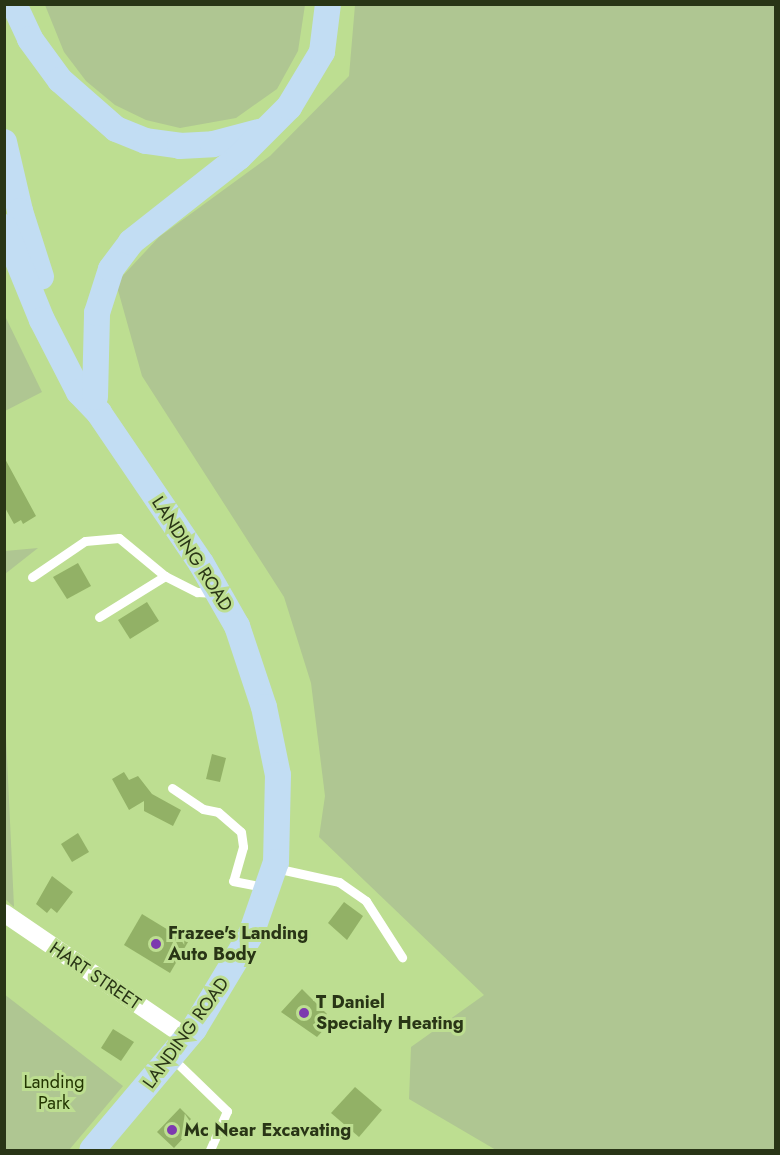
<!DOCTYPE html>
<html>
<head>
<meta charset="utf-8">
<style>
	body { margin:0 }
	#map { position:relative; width:780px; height:1155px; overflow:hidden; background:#bdde91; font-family:Jost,sans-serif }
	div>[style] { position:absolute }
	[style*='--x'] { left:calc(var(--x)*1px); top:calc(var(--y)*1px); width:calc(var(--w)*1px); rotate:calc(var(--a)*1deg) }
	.green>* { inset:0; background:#afc692 }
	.building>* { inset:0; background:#92b166 }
	.service>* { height:9px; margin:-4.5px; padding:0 4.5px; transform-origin:4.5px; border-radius:4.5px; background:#fff }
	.minor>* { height:18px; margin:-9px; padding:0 9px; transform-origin:9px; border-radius:9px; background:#fff }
	.secondary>* { height:26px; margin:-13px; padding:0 13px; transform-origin:13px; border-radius:13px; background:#c2ddf3 }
	.dots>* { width:16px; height:16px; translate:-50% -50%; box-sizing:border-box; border:3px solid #bdde91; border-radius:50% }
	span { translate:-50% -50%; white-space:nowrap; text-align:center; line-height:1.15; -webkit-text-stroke:6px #bdde91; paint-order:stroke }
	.street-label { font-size:18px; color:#293516 }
	.poi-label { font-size:18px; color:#293516; font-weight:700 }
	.left { translate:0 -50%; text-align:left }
	.park-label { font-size:18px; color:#233500 }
	.frame { position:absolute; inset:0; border:6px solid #293516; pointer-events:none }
</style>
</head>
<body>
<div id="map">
	<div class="green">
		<i style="clip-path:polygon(45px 5px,44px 5px,305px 5px,298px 51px,277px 89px,236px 118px,180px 128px,146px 120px,115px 105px,86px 81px,64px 52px)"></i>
		<i style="clip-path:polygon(355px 5px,775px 5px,775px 1150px,496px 1150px,409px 1099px,411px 1047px,484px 995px,319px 837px,325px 796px,311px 683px,284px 597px,142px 376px,116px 283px,159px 237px,270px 156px,349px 76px)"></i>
		<i style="clip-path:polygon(4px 314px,42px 392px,5px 411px,4px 411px)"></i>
		<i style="clip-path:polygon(38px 548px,5px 574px,5px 551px)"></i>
		<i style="clip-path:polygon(5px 715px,14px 907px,5px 899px)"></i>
		<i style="clip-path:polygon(4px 994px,123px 1086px,69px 1150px,5px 1150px)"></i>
	</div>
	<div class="building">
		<i style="clip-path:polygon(4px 457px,36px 516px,23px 524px,21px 520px,14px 524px,4px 506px)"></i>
		<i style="clip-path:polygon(78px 563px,91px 586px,67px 599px,53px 577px)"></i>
		<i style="clip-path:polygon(147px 602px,159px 621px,130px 639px,118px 620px)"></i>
		<i style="clip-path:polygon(212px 754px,226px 758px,220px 782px,206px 779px)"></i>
		<i style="clip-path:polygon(124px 772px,129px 780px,138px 776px,152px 794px,181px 810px,173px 826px,144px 811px,144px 801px,129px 810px,112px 779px)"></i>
		<i style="clip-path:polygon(78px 833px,89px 852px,72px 862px,61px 844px)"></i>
		<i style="clip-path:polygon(52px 876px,73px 892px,57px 913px,51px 908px,47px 913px,36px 904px)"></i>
		<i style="clip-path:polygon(344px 902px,363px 916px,347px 940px,328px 923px)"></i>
		<i style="clip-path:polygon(142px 914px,188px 942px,170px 973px,124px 945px)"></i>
		<i style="clip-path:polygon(302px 989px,327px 1014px,322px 1020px,328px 1025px,317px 1037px,281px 1012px)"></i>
		<i style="clip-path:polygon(113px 1029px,134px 1042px,121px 1061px,101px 1048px)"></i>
		<i style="clip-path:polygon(355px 1087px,382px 1110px,359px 1137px,331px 1113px)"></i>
		<i style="clip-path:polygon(180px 1108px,191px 1119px,183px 1128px,188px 1133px,174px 1148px,157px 1132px)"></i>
	</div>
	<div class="service">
		<i style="--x:32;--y:577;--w:64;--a:-34.2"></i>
		<i style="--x:85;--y:541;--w:34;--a:-5"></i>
		<i style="--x:119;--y:538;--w:60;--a:39.6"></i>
		<i style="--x:165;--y:576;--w:36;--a:27"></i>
		<i style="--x:197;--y:592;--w:19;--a:3"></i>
		<i style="--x:99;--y:617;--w:78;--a:-31.8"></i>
		<i style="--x:172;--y:788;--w:37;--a:34"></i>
		<i style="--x:203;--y:809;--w:15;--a:11"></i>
		<i style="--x:218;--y:812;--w:30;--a:41"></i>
		<i style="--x:241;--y:832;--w:15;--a:82"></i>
		<i style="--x:243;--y:847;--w:35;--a:106"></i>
		<i style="--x:233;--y:881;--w:33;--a:11"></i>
		<i style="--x:275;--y:868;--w:66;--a:12.3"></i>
		<i style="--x:339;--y:882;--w:33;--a:35"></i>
		<i style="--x:366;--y:901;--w:67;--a:57.3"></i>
		<i style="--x:171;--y:1057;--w:78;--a:44"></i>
		<i style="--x:227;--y:1111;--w:43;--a:113.6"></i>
	</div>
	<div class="minor">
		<i style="--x:4;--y:913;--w:222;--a:34.3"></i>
	</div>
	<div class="secondary">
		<i style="--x:14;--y:4;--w:38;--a:65"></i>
		<i style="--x:30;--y:39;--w:51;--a:53.8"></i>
		<i style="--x:60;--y:80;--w:74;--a:41.2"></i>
		<i style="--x:116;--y:129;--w:32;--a:22"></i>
		<i style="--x:146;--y:141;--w:34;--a:8"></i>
		<i style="--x:180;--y:146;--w:33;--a:-3"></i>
		<i style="--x:213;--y:144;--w:48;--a:-14.6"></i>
		<i style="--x:4;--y:142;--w:71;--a:76.9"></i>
		<i style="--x:20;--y:211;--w:69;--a:72.3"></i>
		<i style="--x:4;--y:227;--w:100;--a:67.8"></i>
		<i style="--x:42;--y:320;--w:81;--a:62.8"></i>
		<i style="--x:79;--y:392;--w:29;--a:46"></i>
		<i style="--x:99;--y:413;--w:181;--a:55.8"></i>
		<i style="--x:201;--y:563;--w:73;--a:60.3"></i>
		<i style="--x:237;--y:626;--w:85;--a:71.6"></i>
		<i style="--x:264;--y:707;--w:69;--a:78.4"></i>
		<i style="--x:278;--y:775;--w:87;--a:91.3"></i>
		<i style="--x:276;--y:862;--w:76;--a:109.1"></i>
		<i style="--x:251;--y:934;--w:111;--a:121"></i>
		<i style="--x:194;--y:1029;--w:158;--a:130.1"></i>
		<i style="--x:95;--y:397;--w:84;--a:-88.6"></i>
		<i style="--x:97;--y:313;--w:46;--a:-72.3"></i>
		<i style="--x:111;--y:269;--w:34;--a:-53"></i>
		<i style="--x:131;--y:242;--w:137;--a:-38.2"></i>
		<i style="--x:239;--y:157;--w:71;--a:-45"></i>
		<i style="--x:289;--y:107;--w:64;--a:-59"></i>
		<i style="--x:322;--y:52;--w:48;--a:-82.9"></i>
	</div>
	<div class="dots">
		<i style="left:156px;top:944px;background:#7d3aaf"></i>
		<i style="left:304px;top:1013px;background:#7d3aaf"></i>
		<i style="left:172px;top:1130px;background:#7d3aaf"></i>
	</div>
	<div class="street-label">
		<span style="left:192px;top:554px;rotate:57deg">LANDING ROAD</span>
		<span style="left:95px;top:976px;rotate:34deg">HART STREET</span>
		<span style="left:186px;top:1033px;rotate:-54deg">LANDING ROAD</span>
	</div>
	<div class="poi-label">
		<span class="left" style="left:168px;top:944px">Frazee's Landing<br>Auto Body</span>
		<span class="left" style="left:316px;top:1013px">T Daniel<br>Specialty Heating</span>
		<span class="left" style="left:184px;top:1130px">Mc Near Excavating</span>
	</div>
	<div class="park-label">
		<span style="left:54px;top:1093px">Landing<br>Park</span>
	</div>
	<div class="frame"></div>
</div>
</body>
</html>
